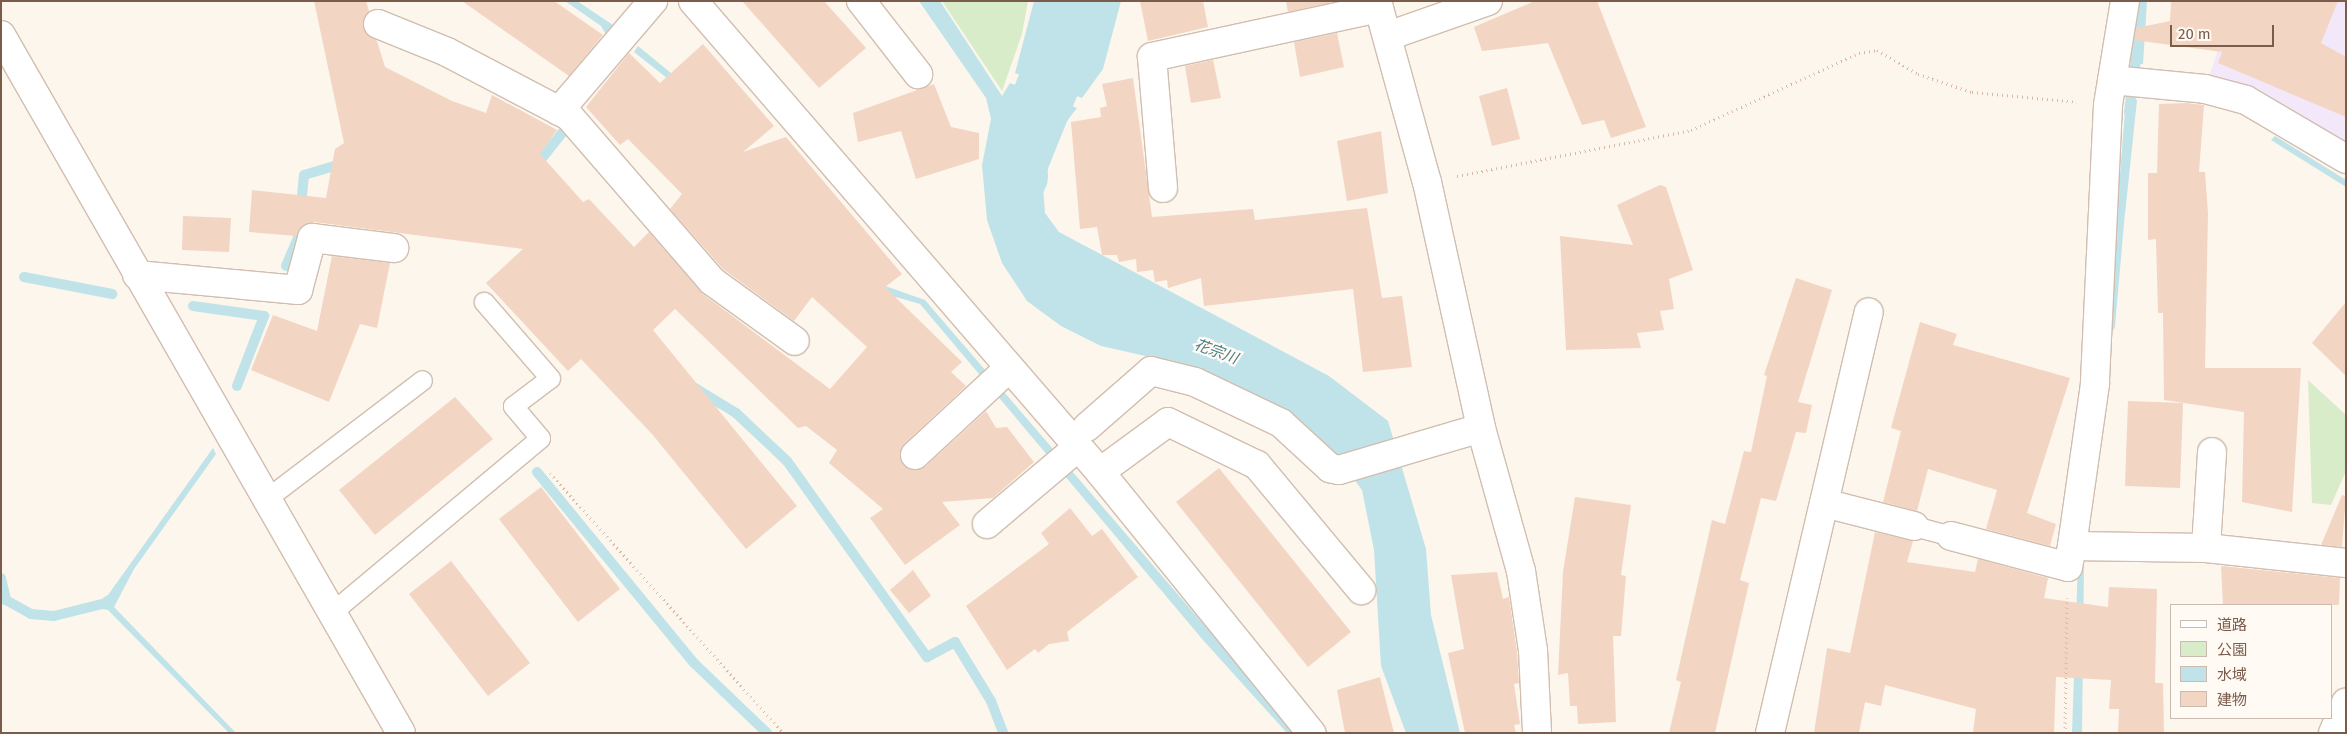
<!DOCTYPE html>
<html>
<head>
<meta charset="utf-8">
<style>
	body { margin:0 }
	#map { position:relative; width:2347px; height:734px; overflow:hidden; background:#fdf6ec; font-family:"Fira Sans","Noto Sans JP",sans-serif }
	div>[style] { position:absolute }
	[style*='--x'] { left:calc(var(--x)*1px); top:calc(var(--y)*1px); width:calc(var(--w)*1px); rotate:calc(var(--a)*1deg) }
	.education>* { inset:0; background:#f3e8fa }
	.green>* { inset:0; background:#d8ecc9 }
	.water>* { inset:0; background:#bfe3e8 }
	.stream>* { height:10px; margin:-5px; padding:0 5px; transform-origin:5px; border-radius:5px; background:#bfe3e8 }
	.river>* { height:62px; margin:-31px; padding:0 31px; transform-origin:31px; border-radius:31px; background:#bfe3e8 }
	.building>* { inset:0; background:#f3d5c3 }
	.path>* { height:3px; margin-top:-1.5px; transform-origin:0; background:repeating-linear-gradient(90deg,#d9b8a5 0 1px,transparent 0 5px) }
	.roads { filter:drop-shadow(1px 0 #d1beb0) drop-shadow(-1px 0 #d1beb0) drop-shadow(0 1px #d1beb0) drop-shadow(0 -1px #d1beb0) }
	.lane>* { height:19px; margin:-9.5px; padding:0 9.5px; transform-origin:9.5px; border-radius:9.5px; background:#fff }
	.street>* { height:28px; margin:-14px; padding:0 14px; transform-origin:14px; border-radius:14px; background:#fff }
	.secondary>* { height:28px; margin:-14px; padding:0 14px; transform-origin:14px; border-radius:14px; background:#fff }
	span { translate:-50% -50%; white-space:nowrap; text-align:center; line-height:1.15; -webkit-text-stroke:4.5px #fffaf3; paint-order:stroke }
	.water-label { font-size:15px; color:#437c86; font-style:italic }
	.frame { position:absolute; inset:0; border:2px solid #7a5c4d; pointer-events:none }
	.legend { position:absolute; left:2170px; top:604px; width:162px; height:115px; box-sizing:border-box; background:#fffaf3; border:1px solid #cabbb1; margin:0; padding:6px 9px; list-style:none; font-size:15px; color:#7a5c4d }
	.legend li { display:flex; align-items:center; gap:10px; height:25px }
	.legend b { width:25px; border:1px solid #cabbb1 }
	.scale { position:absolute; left:2170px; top:25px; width:104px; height:22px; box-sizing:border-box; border:2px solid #7a5c4d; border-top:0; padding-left:6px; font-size:15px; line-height:18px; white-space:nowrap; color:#7a5c4d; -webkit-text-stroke:4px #fffaf3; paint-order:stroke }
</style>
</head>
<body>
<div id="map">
	<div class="education">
		<i style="clip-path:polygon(2234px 1px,2346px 1px,2346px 144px,2282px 103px,2208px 80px)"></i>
	</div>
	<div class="green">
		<i style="clip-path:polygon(942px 1px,1028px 1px,1022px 34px,1002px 91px)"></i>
		<i style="clip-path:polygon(2308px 380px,2346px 415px,2346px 471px,2331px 505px,2312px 503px)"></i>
	</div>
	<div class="water">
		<i style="clip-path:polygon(565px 1px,577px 1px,613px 25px,607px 36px,601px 26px)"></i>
		<i style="clip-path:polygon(919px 1px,940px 1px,1002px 96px,1010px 83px,1077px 108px,1057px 134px,1042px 174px,1045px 213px,1059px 232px,1329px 376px,1388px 421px,1426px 549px,1431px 615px,1460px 733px,1406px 733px,1381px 666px,1374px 550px,1362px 490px,1336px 455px,1285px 410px,1199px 368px,1101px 346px,1061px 326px,1027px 301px,1002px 263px,987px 220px,982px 165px,991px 119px,986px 98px)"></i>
		<i style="clip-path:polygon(1034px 1px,1121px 1px,1103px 69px,1082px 98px,1015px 73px)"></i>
		<i style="clip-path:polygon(2138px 1px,2147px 1px,2143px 64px,2131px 63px)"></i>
		<i style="clip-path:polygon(638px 46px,677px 78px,756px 199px,871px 281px,925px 300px,1297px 733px,1287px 733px,1203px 640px,920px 304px,868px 289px,757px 210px,691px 108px,668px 79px,634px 52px)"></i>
		<i style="clip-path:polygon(2126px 99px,2137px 100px,2125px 214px,2117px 212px)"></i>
		<i style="clip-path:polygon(2275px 136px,2346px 180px,2346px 187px,2271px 140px)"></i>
		<i style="clip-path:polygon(213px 448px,216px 454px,134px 569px,114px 607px,236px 733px,229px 733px,108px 610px,89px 607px,108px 595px)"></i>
		<i style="clip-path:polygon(2078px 562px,2084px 564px,2082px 733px,2072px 733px)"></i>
	</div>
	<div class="stream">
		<i style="--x:2129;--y:112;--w:61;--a:-82.4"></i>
		<i style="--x:535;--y:167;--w:43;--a:-51.5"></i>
		<i style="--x:286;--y:266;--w:30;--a:-67"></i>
		<i style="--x:298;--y:238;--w:63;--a:-84.6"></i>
		<i style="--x:304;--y:175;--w:42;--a:-16.7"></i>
		<i style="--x:24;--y:277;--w:90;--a:10.9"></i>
		<i style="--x:193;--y:306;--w:72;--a:8"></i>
		<i style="--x:264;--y:316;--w:75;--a:111.1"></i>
		<i style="--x:2110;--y:326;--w:125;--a:-85"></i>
		<i style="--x:695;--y:388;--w:48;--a:31.4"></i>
		<i style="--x:736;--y:413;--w:70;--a:43.3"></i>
		<i style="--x:787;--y:461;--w:241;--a:54.5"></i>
		<i style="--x:927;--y:657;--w:32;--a:-28"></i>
		<i style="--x:955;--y:642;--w:69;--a:58.6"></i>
		<i style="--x:991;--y:701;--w:34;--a:69"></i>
		<i style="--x:537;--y:472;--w:247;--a:50.6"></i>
		<i style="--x:694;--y:663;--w:101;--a:43.8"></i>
		<i style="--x:1;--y:578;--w:23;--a:77"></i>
		<i style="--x:6;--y:600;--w:29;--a:29"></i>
		<i style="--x:31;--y:614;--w:23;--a:5"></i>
		<i style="--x:54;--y:616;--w:49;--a:-14"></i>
	</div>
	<div class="river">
		<i style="--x:1017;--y:176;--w:11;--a:-95"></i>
		<i style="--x:1016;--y:165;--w:137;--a:-68.1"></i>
		<i style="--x:1067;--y:38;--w:37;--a:-82"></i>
	</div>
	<div class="building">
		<i style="clip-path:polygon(314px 1px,366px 1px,369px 11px,363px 27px,377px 41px,385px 67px,452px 101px,486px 113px,492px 95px,557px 130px,540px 154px,583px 202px,589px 199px,634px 247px,649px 232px,703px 294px,830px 389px,867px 347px,812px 297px,794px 321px,723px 269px,670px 209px,682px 194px,628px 139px,620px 145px,586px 107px,629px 53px,660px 83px,703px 44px,774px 126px,743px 152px,786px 137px,902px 274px,885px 287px,962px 362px,951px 372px,966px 386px,904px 444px,900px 458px,903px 465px,911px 470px,925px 467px,986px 411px,996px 428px,1007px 427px,1034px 462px,993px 498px,942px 502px,960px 525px,905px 565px,870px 518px,883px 509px,829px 463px,837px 450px,806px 426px,798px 428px,675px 309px,653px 330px,797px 506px,746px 549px,652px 434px,581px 359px,568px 371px,486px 283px,523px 249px,314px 222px,301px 227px,296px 236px,249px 232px,252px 190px,326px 198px,335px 149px,344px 143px)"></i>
		<i style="clip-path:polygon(462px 1px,554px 1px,603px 35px,569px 76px)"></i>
		<i style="clip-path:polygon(742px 1px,824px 1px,866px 48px,819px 88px)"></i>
		<i style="clip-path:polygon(1140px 1px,1203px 1px,1208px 27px,1148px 41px)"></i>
		<i style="clip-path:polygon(1286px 1px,1330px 1px,1330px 3px,1288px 12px)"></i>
		<i style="clip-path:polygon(1535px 1px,1597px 1px,1646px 127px,1611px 138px,1604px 120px,1582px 125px,1548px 43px,1482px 51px,1474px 27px)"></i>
		<i style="clip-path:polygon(2171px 1px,2338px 1px,2321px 43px,2346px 57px,2346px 117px,2218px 63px,2222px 52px,2134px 40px,2136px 28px,2170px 21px)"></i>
		<i style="clip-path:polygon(1337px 33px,1344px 67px,1300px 77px,1294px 42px)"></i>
		<i style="clip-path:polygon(1213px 60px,1221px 98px,1191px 103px,1185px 66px)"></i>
		<i style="clip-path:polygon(1133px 78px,1152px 217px,1253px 209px,1255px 220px,1367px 208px,1382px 298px,1402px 296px,1412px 367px,1363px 372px,1353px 289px,1204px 306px,1201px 278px,1168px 288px,1167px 280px,1155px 282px,1153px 270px,1137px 272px,1136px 259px,1119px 262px,1117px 255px,1102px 255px,1097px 227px,1080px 229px,1071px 122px,1101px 117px,1100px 108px,1107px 106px,1102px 84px)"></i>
		<i style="clip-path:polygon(934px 84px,951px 127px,979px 133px,979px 159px,916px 179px,901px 131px,858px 142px,853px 113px)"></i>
		<i style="clip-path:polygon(1507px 88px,1520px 139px,1492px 146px,1479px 96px)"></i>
		<i style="clip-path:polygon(2186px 103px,2204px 105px,2199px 172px,2205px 172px,2208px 213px,2205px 368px,2301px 368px,2292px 512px,2242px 502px,2244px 412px,2164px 400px,2163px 313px,2158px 313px,2156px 239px,2148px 240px,2148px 173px,2157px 173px,2159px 104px)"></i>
		<i style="clip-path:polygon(1381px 131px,1388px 193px,1347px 201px,1337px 141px)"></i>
		<i style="clip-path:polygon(1660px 185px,1666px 187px,1693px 270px,1669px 279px,1674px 309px,1660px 311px,1664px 330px,1637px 333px,1641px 348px,1566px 350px,1560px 236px,1633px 245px,1617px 205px)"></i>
		<i style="clip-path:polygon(183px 216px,231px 218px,229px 252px,182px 250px)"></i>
		<i style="clip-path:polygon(332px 256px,390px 263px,377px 328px,360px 324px,329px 402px,251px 370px,273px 315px,317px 331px)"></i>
		<i style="clip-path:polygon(1796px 278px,1832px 290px,1798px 402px,1812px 405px,1806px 433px,1796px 432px,1776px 501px,1761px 498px,1740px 580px,1749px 583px,1715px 733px,1669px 733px,1681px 682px,1676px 680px,1712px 520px,1725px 524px,1744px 451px,1751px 452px,1767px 376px,1764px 375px)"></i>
		<i style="clip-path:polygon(2346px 302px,2346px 376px,2312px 343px)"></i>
		<i style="clip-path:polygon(1920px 322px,1957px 334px,1953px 345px,2070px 378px,2027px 513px,2056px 524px,2050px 546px,1986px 529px,1997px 490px,1928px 469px,1917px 511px,1883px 502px,1901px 431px,1891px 428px)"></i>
		<i style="clip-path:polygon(455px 397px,493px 439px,375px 535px,339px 490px)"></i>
		<i style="clip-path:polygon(2128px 401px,2183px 403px,2180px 488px,2125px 486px)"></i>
		<i style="clip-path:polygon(1219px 468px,1351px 632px,1308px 667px,1176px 502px)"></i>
		<i style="clip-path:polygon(541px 487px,620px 589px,578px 622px,499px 519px)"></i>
		<i style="clip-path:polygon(2342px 495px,2346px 496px,2342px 547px,2321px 545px)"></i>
		<i style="clip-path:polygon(1575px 497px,1631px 505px,1621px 575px,1626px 576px,1621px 636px,1613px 636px,1616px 722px,1578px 724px,1577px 706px,1570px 706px,1568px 673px,1558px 675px,1563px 572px)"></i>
		<i style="clip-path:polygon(1070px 508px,1092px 536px,1102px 529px,1138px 577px,1067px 632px,1069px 641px,1049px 644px,1038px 653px,1035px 649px,1007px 670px,966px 606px,1049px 544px,1041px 533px)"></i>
		<i style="clip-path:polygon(1875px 532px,1913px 541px,1907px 562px,1975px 572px,1978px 559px,2048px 578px,2044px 598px,2108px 607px,2109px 587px,2157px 589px,2155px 683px,2163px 683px,2164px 733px,2118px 733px,2119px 709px,2109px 709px,2111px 680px,2056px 677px,2054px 733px,1973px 733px,1976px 709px,1885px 685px,1881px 706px,1865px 702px,1859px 733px,1814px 733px,1827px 648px,1850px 653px)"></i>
		<i style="clip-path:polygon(451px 561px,530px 663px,488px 696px,409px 594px)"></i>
		<i style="clip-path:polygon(2221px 566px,2340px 578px,2339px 605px,2223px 605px)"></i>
		<i style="clip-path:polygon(913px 570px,931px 596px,909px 613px,890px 590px)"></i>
		<i style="clip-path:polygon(1497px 572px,1503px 599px,1509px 597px,1517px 652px,1519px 683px,1514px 684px,1520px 724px,1514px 725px,1516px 733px,1465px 733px,1448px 653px,1464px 649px,1451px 575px)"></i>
		<i style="clip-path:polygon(1380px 677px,1394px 733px,1345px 733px,1337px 690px)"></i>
	</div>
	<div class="path">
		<i style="--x:1457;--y:176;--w:238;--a:-11.1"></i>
		<i style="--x:1691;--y:130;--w:185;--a:-24.6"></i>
		<i style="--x:1859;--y:53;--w:18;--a:-9"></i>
		<i style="--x:1877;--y:50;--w:48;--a:30.3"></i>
		<i style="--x:1918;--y:74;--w:57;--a:18.4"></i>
		<i style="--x:1972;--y:92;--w:105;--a:5.4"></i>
		<i style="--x:550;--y:473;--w:349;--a:48.1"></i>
		<i style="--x:2065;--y:733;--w:135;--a:-89.2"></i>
	</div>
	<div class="roads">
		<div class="lane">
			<i style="--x:266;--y:499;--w:196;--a:-37.3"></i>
			<i style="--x:1914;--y:526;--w:38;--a:15"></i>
			<i style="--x:332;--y:612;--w:271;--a:-39.9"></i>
			<i style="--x:540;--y:438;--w:42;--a:-130.2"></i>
			<i style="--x:513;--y:406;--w:46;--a:-37.1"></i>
			<i style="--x:550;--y:378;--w:101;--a:-131"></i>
		</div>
		<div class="street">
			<i style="--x:693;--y:1;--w:622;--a:49.17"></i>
			<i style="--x:1100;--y:472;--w:336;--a:51"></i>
			<i style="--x:861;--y:1;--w:93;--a:52"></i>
			<i style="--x:1377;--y:1;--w:188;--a:74.6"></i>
			<i style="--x:1427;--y:182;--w:252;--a:77.6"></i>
			<i style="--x:1481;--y:428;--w:148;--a:74.4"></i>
			<i style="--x:1521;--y:571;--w:80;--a:81.4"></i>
			<i style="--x:1533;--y:650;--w:83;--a:87.2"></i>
			<i style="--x:2125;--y:1;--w:105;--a:99.3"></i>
			<i style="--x:2108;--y:105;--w:279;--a:92.7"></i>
			<i style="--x:2095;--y:384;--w:164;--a:98.1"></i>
			<i style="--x:2072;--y:546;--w:134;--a:0.9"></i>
			<i style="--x:2206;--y:548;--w:141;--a:6.1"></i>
			<i style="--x:378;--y:24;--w:74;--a:22.1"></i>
			<i style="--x:447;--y:52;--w:138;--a:27.7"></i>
			<i style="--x:569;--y:116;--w:218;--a:49.1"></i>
			<i style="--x:712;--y:281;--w:102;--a:35.9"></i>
			<i style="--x:1388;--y:36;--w:106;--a:-19.3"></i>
			<i style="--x:2112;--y:80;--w:93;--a:5.5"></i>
			<i style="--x:2205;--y:89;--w:42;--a:15"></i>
			<i style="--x:2246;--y:100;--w:116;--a:30.5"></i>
			<i style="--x:559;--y:111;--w:145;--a:-49.5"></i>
			<i style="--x:1163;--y:188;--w:131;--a:-94.8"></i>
			<i style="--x:1152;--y:57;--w:232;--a:-12.2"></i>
			<i style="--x:137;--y:275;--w:162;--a:5.3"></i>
			<i style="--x:298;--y:290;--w:54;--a:-74.9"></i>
			<i style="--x:312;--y:238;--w:83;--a:7"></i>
			<i style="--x:1087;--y:427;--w:85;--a:-41.2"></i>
			<i style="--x:1151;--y:371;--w:45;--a:14"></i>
			<i style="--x:1195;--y:382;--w:95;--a:25.5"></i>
			<i style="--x:1281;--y:423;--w:67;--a:42.6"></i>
			<i style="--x:1330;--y:468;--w:9;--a:13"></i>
			<i style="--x:1339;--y:470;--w:148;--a:-16.5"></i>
			<i style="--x:915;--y:455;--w:127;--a:-42.8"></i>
			<i style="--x:1100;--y:472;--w:84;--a:-36.3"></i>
			<i style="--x:1168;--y:422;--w:99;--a:25.8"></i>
			<i style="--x:1257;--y:465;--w:163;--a:50.2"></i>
			<i style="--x:1824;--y:503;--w:93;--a:14.3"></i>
			<i style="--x:987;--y:524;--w:119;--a:-40.2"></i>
			<i style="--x:1951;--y:536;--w:121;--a:14.8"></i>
			<i style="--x:2068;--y:567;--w:21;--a:-79"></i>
			<i style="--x:2206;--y:548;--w:96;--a:-86.4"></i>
			<i style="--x:1770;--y:733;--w:432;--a:-76.8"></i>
			<i style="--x:2333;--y:733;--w:33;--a:-67"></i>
		</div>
		<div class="secondary">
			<i style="--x:1;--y:35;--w:804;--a:60.18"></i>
		</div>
	</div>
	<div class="water-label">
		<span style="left:1216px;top:352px;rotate:20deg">花宗川</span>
	</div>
	<div class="frame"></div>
	<ul class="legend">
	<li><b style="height:6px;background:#fff"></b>道路</li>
	<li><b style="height:14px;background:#d8ecc9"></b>公園</li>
	<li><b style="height:14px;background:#bfe3e8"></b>水域</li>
	<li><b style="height:14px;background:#f3d5c3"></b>建物</li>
	</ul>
	<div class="scale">20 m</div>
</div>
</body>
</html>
